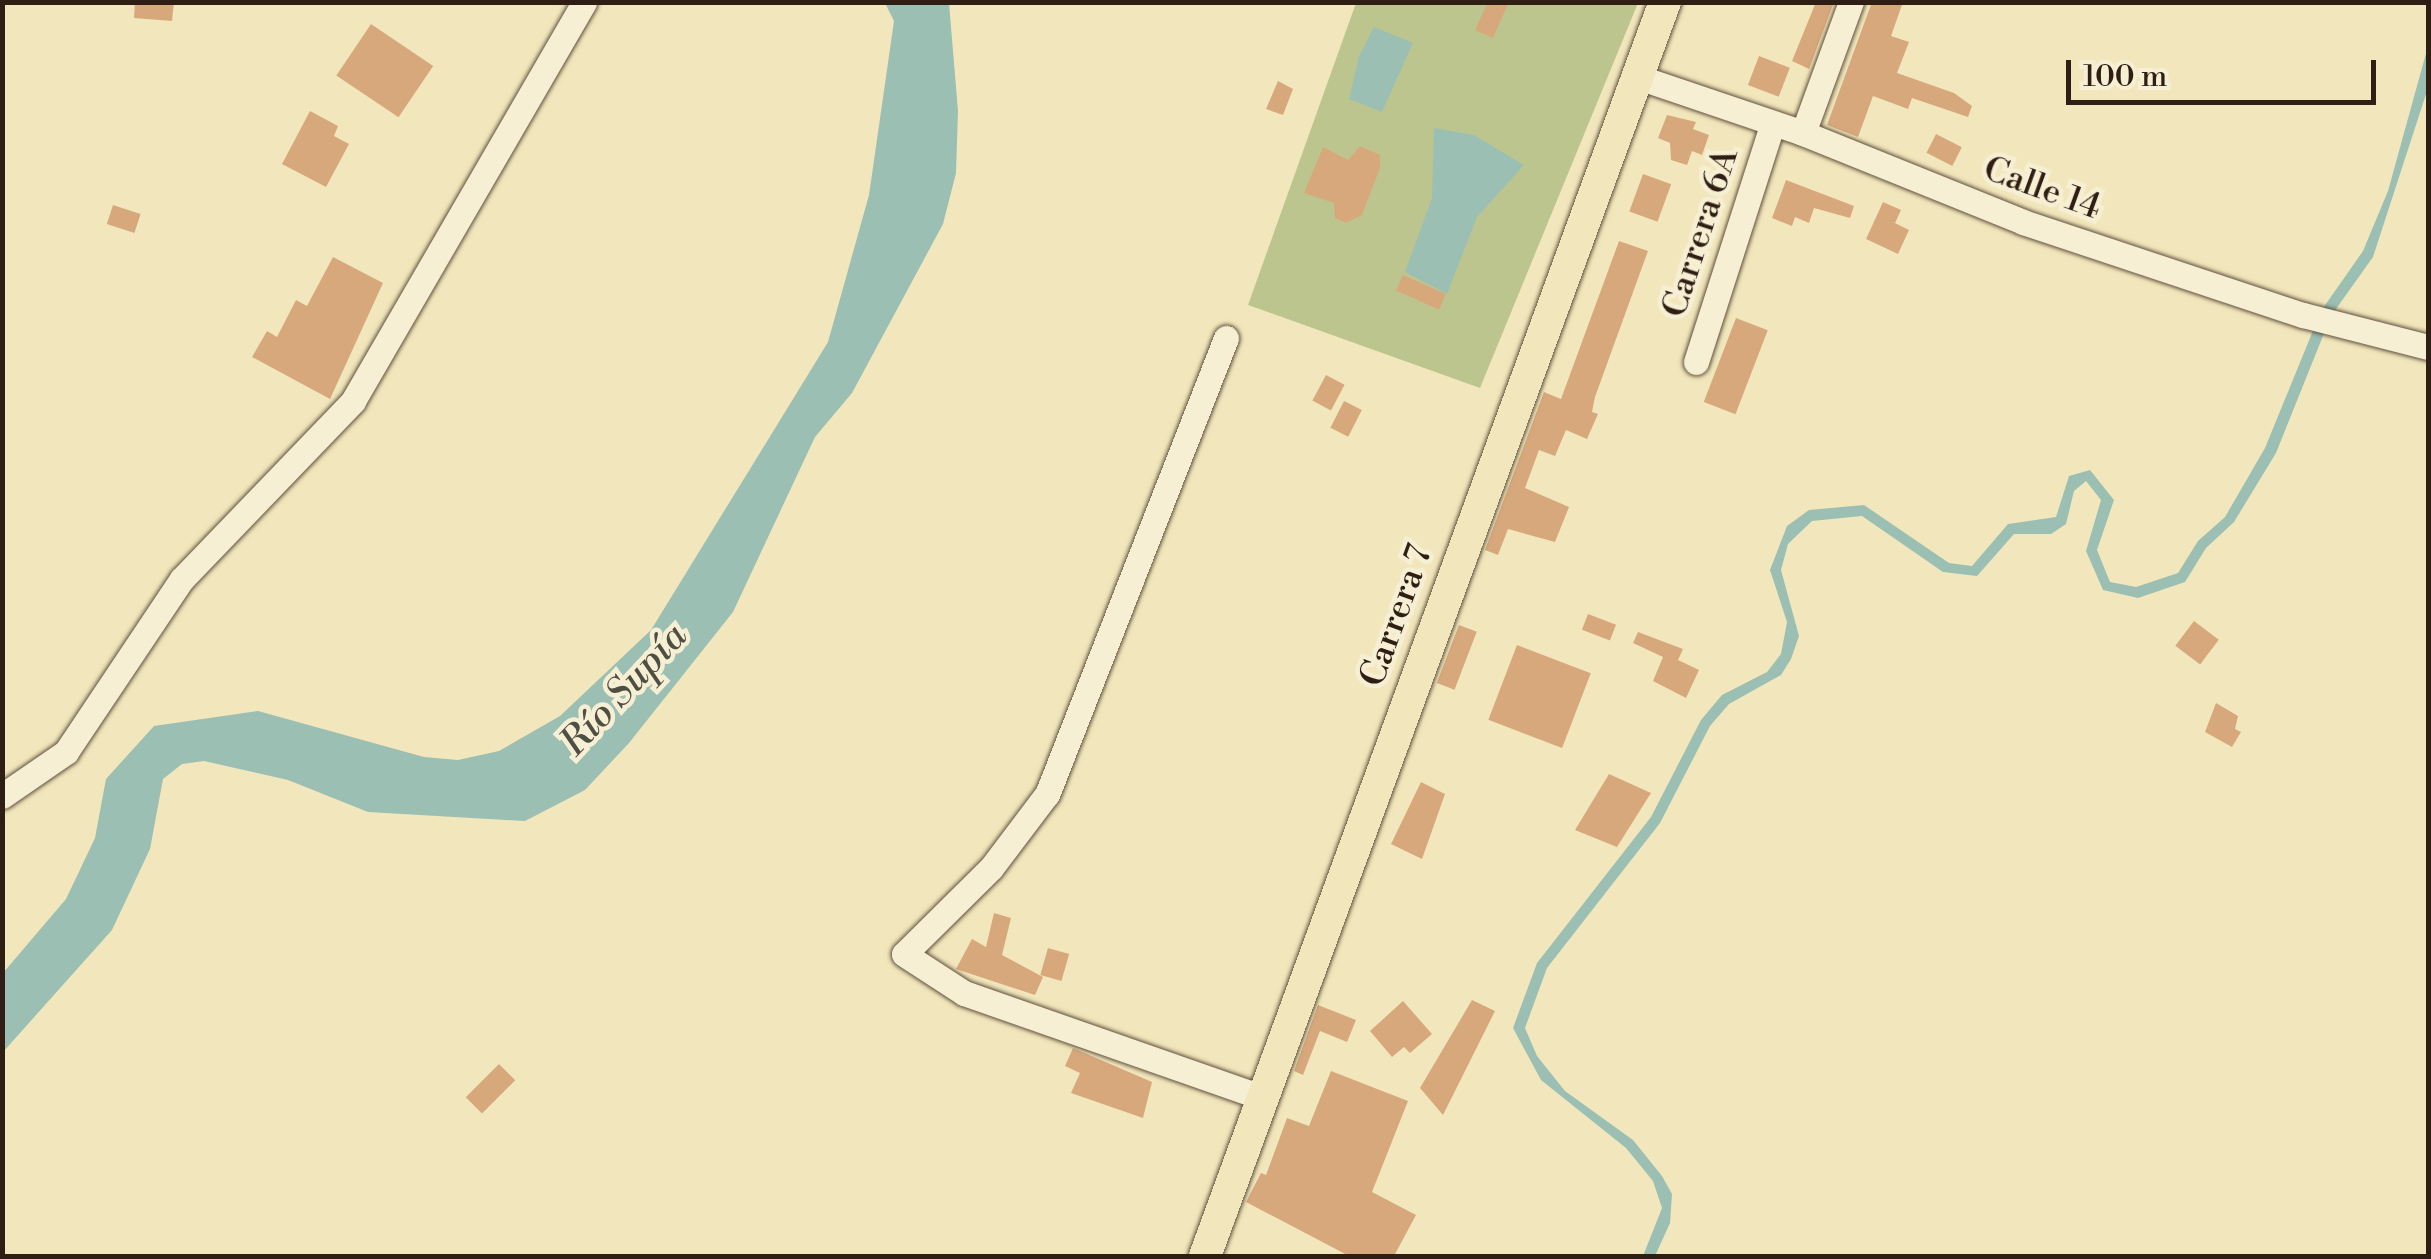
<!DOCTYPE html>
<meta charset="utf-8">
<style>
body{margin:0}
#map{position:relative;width:2431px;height:1259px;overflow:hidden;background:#f2e7bc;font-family:"Libre Bodoni",serif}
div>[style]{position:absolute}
.green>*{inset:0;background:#bdc58f}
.water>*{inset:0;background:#9bbfb3}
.building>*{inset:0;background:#d8a87d;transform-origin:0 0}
.roads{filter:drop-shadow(0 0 2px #5f503d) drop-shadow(0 0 2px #5f503d)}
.minor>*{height:25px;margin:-12.5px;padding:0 12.5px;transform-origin:12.5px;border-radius:12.5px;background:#f7efd3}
.major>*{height:32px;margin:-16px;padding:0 16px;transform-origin:16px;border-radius:16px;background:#f2e7bc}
span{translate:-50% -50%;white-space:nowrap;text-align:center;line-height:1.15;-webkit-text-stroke:9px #f7efd3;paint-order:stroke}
.street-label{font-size:35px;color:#2e1e13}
.water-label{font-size:38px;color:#4f4e43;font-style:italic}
.frame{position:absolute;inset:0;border:5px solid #2e1e13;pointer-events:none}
.scale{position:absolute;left:2066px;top:60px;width:310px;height:45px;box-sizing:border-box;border:5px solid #2e1e13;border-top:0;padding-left:12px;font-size:30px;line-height:35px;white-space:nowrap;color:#2e1e13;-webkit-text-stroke:8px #f7efd3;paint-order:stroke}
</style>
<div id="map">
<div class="green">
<i style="clip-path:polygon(1356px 3px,1638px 3px,1480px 388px,1248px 305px)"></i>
</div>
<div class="water">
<i style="clip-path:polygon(885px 3px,949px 3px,958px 111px,956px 173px,943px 224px,852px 393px,815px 437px,733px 612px,629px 743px,585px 790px,525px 821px,368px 812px,288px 780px,204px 761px,182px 764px,163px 779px,150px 849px,112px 930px,3px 1052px,3px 973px,66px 899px,95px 838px,106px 779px,154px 726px,258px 711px,424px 757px,458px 760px,499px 751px,560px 716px,651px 630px,828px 342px,869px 195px,894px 21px)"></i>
<i style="clip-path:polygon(1374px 27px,1413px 43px,1382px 112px,1349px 99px,1359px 56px)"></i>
<i style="clip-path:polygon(2428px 46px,2428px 88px,2373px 257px,2331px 316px,2276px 453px,2234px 522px,2206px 548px,2185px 582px,2138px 598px,2103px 590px,2086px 551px,2101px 500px,2086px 481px,2074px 491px,2066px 524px,2051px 534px,2014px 534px,1977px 576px,1943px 572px,1862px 516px,1812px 521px,1788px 544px,1781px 570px,1799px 636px,1791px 659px,1781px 675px,1729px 704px,1710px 726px,1660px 823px,1547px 968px,1525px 1028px,1537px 1056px,1565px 1091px,1633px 1140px,1662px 1176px,1672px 1194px,1670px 1223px,1655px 1256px,1643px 1256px,1662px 1208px,1653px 1181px,1626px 1148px,1541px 1080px,1513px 1028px,1537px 963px,1651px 817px,1701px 720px,1722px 695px,1767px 672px,1781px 654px,1787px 622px,1770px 570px,1787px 526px,1809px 510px,1864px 505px,1949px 563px,1972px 566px,2008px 524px,2056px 517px,2069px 476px,2090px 470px,2114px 500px,2097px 550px,2110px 582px,2136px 587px,2178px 573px,2198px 541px,2225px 517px,2265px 448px,2321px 311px,2363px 251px,2388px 191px)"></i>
<i style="clip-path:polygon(1434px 128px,1474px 135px,1524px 165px,1477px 217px,1447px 294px,1405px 272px,1432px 198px)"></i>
</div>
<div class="building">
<i style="clip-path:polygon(135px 2px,174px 2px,172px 21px,134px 18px)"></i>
<i style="clip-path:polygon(1488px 2px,1509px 2px,1493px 38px,1475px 30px)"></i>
<i style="clip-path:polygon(1816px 2px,1834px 2px,1809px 69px,1792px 61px)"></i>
<i style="clip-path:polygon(1872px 2px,1903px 2px,1891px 36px,1909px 42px,1897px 73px,1954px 93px,1972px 106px,1968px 117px,1912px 98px,1908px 109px,1873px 96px,1858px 137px,1827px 125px)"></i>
<i style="left:371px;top:24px;width:75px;height:62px;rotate:34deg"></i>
<i style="left:1759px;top:56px;width:33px;height:31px;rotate:21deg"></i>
<i style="clip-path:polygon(1278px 81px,1293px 89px,1283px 115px,1266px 109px)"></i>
<i style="clip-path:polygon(310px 111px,338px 126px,334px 136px,349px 144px,326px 187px,282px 164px)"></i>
<i style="clip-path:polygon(1667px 115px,1696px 122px,1693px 129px,1709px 135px,1702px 155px,1692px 151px,1687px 165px,1671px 160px,1670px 143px,1658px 138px)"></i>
<i style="left:1936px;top:134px;width:29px;height:21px;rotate:27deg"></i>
<i style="clip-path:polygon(1360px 146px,1380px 155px,1380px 168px,1362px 215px,1346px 223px,1335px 218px,1334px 203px,1304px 193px,1323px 147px,1348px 160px)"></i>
<i style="left:1643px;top:174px;width:30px;height:40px;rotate:20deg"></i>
<i style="clip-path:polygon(1786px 180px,1854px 206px,1850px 218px,1814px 208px,1809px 223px,1795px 217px,1792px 226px,1772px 218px)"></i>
<i style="clip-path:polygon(1883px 202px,1901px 210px,1895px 223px,1909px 230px,1898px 254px,1866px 239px)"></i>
<i style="left:113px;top:205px;width:29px;height:20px;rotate:18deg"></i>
<i style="clip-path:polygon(1619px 241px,1648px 251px,1595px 397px,1592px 412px,1598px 414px,1587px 439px,1566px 430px,1555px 456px,1539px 450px,1525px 488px,1569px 507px,1555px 542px,1508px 529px,1498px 555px,1485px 550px,1544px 392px,1561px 399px)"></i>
<i style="clip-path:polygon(333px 257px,383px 283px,330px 399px,252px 357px,267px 331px,277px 337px,296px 300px,307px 306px)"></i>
<i style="left:1403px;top:275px;width:47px;height:17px;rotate:24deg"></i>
<i style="left:1736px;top:318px;width:34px;height:90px;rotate:21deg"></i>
<i style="left:1326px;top:375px;width:21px;height:29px;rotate:28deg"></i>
<i style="left:1344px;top:401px;width:20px;height:30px;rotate:27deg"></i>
<i style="left:1588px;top:614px;width:30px;height:17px;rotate:21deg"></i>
<i style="left:2194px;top:621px;width:31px;height:31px;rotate:37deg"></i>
<i style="left:1459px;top:625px;width:19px;height:62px;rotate:21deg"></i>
<i style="clip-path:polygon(1638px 632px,1683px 649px,1678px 660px,1699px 670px,1686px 698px,1653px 681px,1663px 657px,1633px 643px)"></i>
<i style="left:1517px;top:645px;width:79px;height:80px;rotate:21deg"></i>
<i style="clip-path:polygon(2216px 703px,2238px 716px,2235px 729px,2241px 732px,2232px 747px,2205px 732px)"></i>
<i style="clip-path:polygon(1609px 774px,1651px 793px,1617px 847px,1575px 830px)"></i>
<i style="clip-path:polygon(1421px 782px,1445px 794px,1422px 859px,1391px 844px)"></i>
<i style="clip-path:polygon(994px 913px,1011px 918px,1002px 955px,1043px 977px,1035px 995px,956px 969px,972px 939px,986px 947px)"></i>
<i style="left:1048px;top:948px;width:22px;height:28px;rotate:16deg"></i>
<i style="clip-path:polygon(1472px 1000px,1495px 1011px,1443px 1115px,1420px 1088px)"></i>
<i style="clip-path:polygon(1403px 1001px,1432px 1034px,1410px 1053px,1404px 1047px,1392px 1057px,1370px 1031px)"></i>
<i style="clip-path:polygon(1318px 1005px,1356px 1020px,1347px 1042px,1320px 1031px,1303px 1075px,1294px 1071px)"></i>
<i style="clip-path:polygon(1073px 1048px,1152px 1082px,1143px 1118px,1071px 1093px,1080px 1073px,1065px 1066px)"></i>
<i style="left:499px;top:1064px;width:23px;height:47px;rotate:45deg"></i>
<i style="clip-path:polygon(1331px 1071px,1408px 1101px,1372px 1192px,1416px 1215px,1394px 1256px,1349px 1256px,1246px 1202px,1261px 1173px,1266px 1175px,1287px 1118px,1309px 1126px)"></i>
</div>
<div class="roads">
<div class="minor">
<i style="left:1638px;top:77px;width:174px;rotate:18.7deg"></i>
<i style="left:1803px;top:133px;width:237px;rotate:22deg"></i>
<i style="left:2023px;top:222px;width:295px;rotate:18.4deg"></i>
<i style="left:2303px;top:315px;width:129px;rotate:14.4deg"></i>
<i style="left:1803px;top:133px;width:140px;rotate:-69.9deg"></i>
<i style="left:1226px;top:338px;width:490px;rotate:111.4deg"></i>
<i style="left:1047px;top:794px;width:93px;rotate:127.1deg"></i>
<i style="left:991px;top:868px;width:122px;rotate:135.3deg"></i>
<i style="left:904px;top:954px;width:72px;rotate:33deg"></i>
<i style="left:964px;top:993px;width:317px;rotate:19.3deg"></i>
<i style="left:1696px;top:362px;width:249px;rotate:-72.2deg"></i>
<i style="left:2px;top:796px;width:78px;rotate:-34.5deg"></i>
<i style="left:66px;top:752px;width:208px;rotate:-56.2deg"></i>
<i style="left:182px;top:579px;width:247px;rotate:-46.1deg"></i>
<i style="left:353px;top:401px;width:461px;rotate:-59.9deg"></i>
</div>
<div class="major">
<i style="left:1205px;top:1256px;width:1336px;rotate:-69.86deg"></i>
</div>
</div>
<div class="street-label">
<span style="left:2042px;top:189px;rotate:20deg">Calle 14</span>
<span style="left:1701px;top:233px;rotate:-72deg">Carrera 6A</span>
<span style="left:1397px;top:616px;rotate:-70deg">Carrera 7</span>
</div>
<div class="water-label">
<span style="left:624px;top:690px;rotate:-47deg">Río Supía</span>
</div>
<div class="frame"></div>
<div class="scale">100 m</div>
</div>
